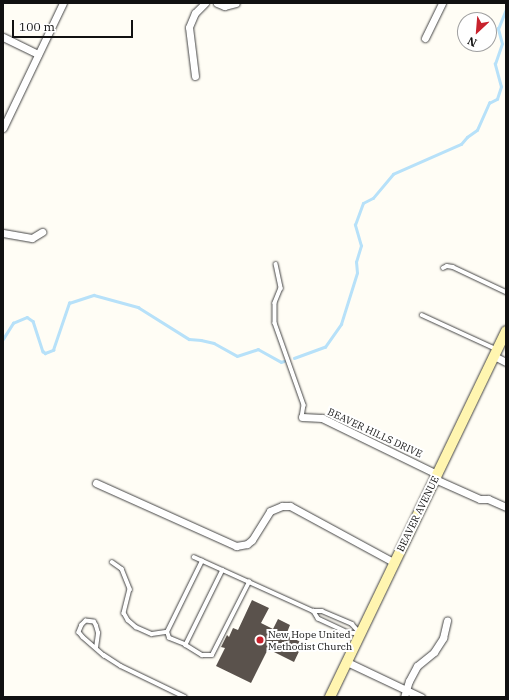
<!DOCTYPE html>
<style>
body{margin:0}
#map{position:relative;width:509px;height:700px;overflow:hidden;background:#fffdf5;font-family:"IBM Plex Serif",serif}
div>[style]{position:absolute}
.stream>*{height:2.5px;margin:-1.25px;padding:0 1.25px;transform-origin:1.25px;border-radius:1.25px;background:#b7e1f9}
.building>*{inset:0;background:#5a524c}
.roads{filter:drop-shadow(0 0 1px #444) drop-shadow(0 0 1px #444)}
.lane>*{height:3.5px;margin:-1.75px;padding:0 1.75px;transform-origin:1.75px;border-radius:1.75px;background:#fff}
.street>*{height:7px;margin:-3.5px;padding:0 3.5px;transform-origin:3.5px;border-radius:3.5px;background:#fff}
.secondary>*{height:10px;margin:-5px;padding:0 5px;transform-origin:5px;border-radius:5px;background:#fff5b0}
.dots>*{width:11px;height:11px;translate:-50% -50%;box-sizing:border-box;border:2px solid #fff;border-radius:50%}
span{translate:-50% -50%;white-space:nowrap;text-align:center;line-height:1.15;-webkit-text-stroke:4px #fff;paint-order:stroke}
.street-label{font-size:10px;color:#111}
.poi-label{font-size:10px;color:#111}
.left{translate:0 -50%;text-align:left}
.frame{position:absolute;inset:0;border:4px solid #111;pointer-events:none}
.north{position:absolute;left:457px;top:12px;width:40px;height:40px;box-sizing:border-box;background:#fff;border:1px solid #a0a0a0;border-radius:50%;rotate:206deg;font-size:11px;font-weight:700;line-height:16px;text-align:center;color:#111}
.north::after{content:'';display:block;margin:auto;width:14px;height:18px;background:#c8222d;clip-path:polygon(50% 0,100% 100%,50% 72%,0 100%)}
.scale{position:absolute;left:12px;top:20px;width:121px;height:18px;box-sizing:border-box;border:2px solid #111;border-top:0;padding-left:5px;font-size:12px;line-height:14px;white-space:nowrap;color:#111;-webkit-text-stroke:3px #fff;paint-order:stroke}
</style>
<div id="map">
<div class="stream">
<i style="left:3px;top:339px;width:19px;rotate:-58deg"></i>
<i style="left:13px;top:323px;width:15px;rotate:-23deg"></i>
<i style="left:27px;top:317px;width:7px;rotate:34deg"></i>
<i style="left:33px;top:321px;width:32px;rotate:72deg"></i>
<i style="left:43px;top:351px;width:3px;rotate:45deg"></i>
<i style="left:45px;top:353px;width:9px;rotate:-21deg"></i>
<i style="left:53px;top:350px;width:50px;rotate:-71.2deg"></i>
<i style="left:69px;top:303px;width:26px;rotate:-18deg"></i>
<i style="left:94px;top:295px;width:46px;rotate:15.3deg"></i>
<i style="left:138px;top:307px;width:60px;rotate:32.1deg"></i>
<i style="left:189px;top:339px;width:12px;rotate:5deg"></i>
<i style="left:201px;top:340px;width:13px;rotate:13deg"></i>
<i style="left:214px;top:343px;width:26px;rotate:29deg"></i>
<i style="left:237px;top:356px;width:22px;rotate:-18deg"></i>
<i style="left:258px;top:349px;width:26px;rotate:29deg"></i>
<i style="left:281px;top:362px;width:3px;rotate:-18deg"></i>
<i style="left:294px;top:358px;width:33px;rotate:-20deg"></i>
<i style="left:325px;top:347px;width:28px;rotate:-55deg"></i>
<i style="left:341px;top:324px;width:53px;rotate:-72.6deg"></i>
<i style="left:357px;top:273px;width:11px;rotate:-95deg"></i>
<i style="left:356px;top:262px;width:17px;rotate:-73deg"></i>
<i style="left:361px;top:246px;width:22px;rotate:-106deg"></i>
<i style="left:355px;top:225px;width:23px;rotate:-70deg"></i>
<i style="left:363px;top:203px;width:11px;rotate:-27deg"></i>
<i style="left:373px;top:198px;width:31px;rotate:-50deg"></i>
<i style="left:393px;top:174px;width:74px;rotate:-23.8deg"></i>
<i style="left:461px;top:144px;width:9px;rotate:-49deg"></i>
<i style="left:467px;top:137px;width:12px;rotate:-35deg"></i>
<i style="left:477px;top:130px;width:30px;rotate:-66deg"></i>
<i style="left:489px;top:103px;width:9px;rotate:-27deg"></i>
<i style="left:497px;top:99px;width:13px;rotate:-72deg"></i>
<i style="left:501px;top:87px;width:24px;rotate:-105deg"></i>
<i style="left:495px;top:64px;width:21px;rotate:-71deg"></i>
<i style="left:502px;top:44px;width:16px;rotate:-105deg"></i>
<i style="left:498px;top:29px;width:22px;rotate:-68deg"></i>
</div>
<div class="building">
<i style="clip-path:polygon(252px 600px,269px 608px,261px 623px,273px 629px,278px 619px,290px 625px,286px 635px,303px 643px,294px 662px,268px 649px,251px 683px,216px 666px,225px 648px,221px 647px,227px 635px,229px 637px,233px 628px,238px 630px)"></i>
</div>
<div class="roads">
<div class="lane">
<i style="left:276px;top:264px;width:25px;rotate:78deg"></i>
<i style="left:281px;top:288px;width:16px;rotate:112deg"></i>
<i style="left:275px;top:303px;width:20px;rotate:90deg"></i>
<i style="left:275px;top:323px;width:87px;rotate:70.5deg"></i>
<i style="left:304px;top:405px;width:12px;rotate:99deg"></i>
<i style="left:443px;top:268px;width:4px;rotate:-27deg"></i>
<i style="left:447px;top:266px;width:6px;rotate:9deg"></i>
<i style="left:453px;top:267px;width:59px;rotate:25.3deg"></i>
<i style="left:422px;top:315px;width:81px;rotate:24.7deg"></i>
<i style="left:194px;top:557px;width:131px;rotate:24.4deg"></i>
<i style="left:112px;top:562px;width:12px;rotate:35deg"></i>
<i style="left:122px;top:569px;width:22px;rotate:68deg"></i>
<i style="left:130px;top:589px;width:25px;rotate:104deg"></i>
<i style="left:124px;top:613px;width:8px;rotate:60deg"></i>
<i style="left:128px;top:620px;width:11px;rotate:41deg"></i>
<i style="left:136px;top:627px;width:17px;rotate:24deg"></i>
<i style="left:152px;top:634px;width:15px;rotate:-8deg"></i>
<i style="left:223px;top:570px;width:84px;rotate:116.3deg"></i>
<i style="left:186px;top:645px;width:19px;rotate:32deg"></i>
<i style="left:202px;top:655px;width:10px"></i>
<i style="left:212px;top:655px;width:82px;rotate:-63.1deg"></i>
<i style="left:313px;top:611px;width:9px"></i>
<i style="left:322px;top:611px;width:33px;rotate:23deg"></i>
<i style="left:352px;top:624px;width:13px;rotate:48deg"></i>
<i style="left:361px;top:634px;width:13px;rotate:-176deg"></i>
<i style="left:348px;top:633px;width:33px;rotate:-155deg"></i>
<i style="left:318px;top:619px;width:9px;rotate:-122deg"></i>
<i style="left:186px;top:645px;width:18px;rotate:-158deg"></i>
<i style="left:169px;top:638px;width:6px;rotate:-108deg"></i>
<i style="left:167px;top:632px;width:79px;rotate:-63.8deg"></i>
<i style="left:96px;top:648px;width:15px;rotate:-82deg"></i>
<i style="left:98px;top:633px;width:7px;rotate:-106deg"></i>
<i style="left:96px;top:626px;width:4px;rotate:-117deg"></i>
<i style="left:94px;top:622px;width:8px;rotate:-173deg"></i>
<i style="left:86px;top:621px;width:6px;rotate:135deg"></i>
<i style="left:82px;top:625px;width:8px;rotate:113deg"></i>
<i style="left:79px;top:632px;width:6px;rotate:51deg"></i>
<i style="left:83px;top:637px;width:28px;rotate:41deg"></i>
<i style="left:104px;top:655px;width:20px;rotate:33deg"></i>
<i style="left:121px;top:666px;width:71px;rotate:25.8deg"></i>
</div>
<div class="street">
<i style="left:217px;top:3px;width:8px;rotate:23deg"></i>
<i style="left:224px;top:6px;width:12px;rotate:-14deg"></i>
<i style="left:3px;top:37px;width:39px;rotate:26deg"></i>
<i style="left:425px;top:38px;width:39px;rotate:-64deg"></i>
<i style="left:195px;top:76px;width:49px;rotate:-97deg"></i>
<i style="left:189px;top:27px;width:15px;rotate:-67deg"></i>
<i style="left:195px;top:13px;width:14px;rotate:-45deg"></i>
<i style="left:3px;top:128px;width:139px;rotate:-64.4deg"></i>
<i style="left:3px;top:233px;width:29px;rotate:10deg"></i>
<i style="left:32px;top:238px;width:12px;rotate:-31deg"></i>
<i style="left:494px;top:356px;width:13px;rotate:27deg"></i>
<i style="left:302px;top:417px;width:20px;rotate:3deg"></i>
<i style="left:322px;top:418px;width:128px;rotate:26deg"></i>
<i style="left:435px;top:479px;width:49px;rotate:24deg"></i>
<i style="left:480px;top:499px;width:8px"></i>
<i style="left:488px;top:499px;width:20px;rotate:24deg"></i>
<i style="left:96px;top:483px;width:154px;rotate:24.2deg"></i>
<i style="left:236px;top:546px;width:11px;rotate:-10deg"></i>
<i style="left:247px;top:544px;width:6px;rotate:-39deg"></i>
<i style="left:252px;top:540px;width:34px;rotate:-58deg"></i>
<i style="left:270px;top:511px;width:13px;rotate:-23deg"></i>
<i style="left:282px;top:506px;width:8px"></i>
<i style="left:290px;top:506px;width:119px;rotate:28.5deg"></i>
<i style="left:347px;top:662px;width:82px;rotate:25.3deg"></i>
<i style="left:404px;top:697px;width:17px;rotate:-73deg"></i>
<i style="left:409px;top:681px;width:17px;rotate:-62deg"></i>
<i style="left:417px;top:666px;width:22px;rotate:-39deg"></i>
<i style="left:434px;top:652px;width:17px;rotate:-57deg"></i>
<i style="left:443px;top:638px;width:18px;rotate:-77deg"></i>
</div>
<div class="secondary">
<i style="left:330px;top:697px;width:406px;rotate:-64.3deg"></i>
</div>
</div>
<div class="dots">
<i style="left:260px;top:640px;background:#c8222d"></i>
</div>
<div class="street-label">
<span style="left:375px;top:433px;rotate:25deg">BEAVER HILLS DRIVE</span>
<span style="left:418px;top:514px;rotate:-64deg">BEAVER AVENUE</span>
</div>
<div class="poi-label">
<span class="left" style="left:268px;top:640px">New Hope United<br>Methodist Church</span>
</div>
<div class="frame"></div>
<div class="north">N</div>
<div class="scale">100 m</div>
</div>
